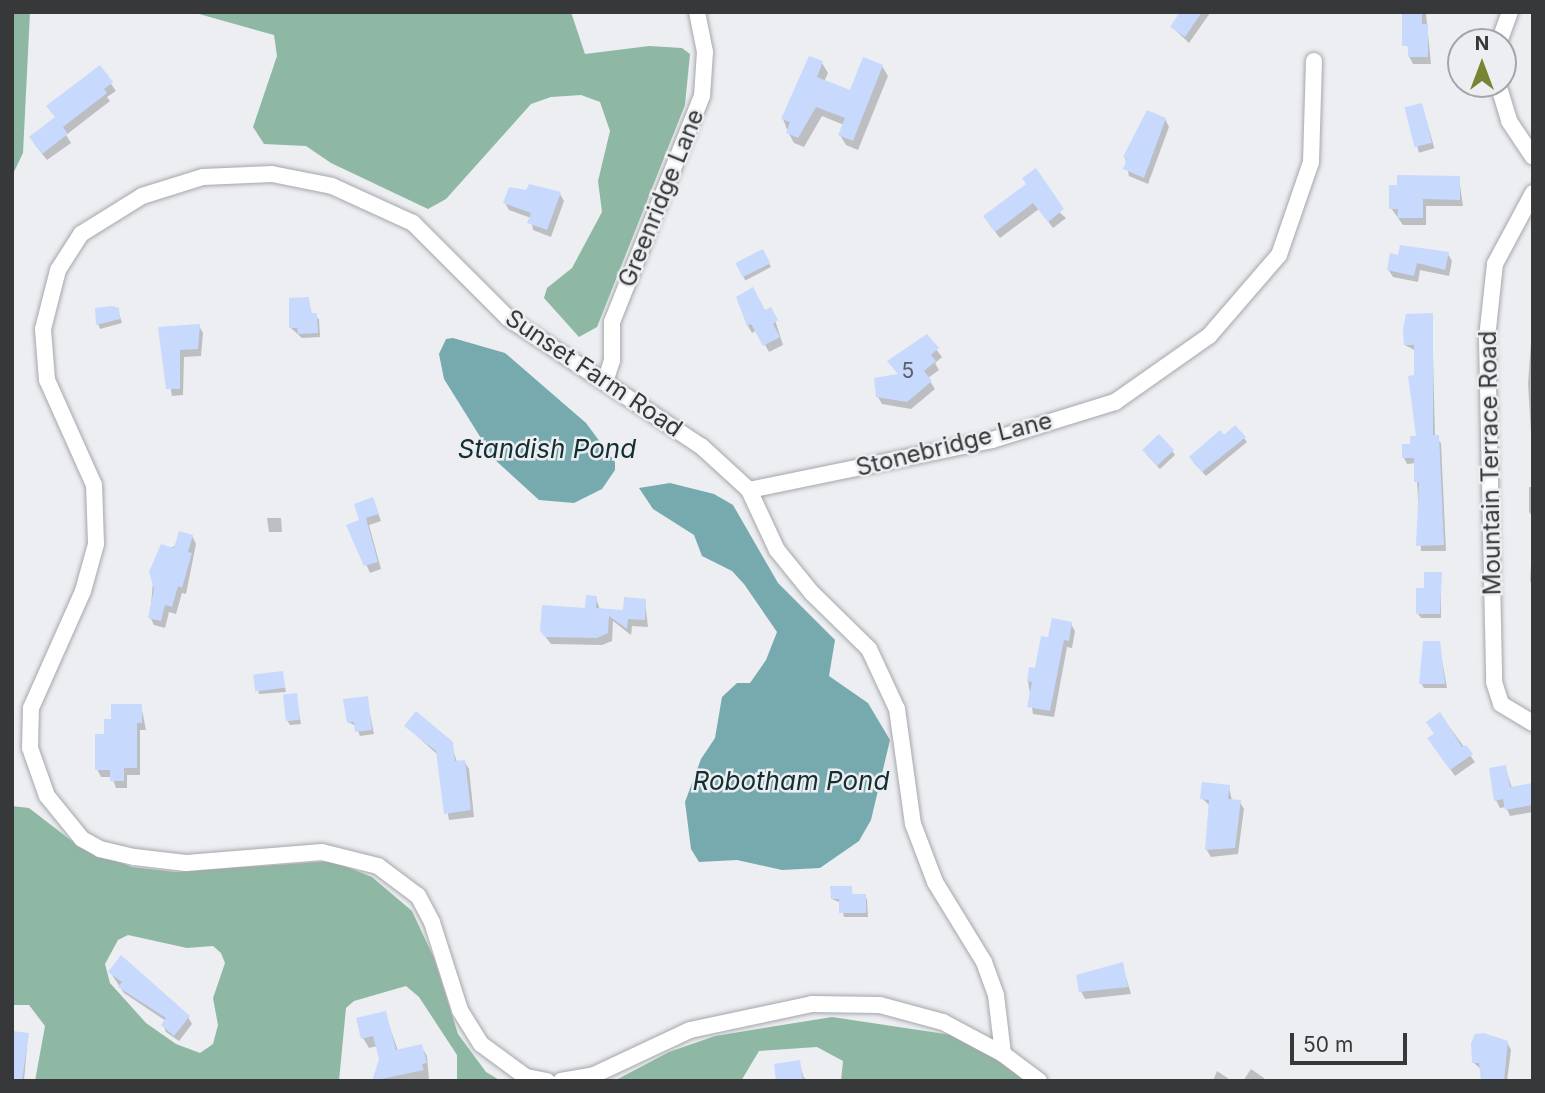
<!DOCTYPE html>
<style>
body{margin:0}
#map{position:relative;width:1545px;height:1093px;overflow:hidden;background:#eceef2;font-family:Inter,sans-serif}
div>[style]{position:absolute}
.forest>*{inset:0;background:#8eb8a4}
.water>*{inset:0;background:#77aaae}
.shadow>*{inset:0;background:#0003;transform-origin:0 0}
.building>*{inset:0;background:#c7d9fd;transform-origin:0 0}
.roads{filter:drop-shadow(0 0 2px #a5a7ab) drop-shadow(0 0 2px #a5a7ab)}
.minor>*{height:16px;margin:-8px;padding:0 8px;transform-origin:8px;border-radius:8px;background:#fff}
span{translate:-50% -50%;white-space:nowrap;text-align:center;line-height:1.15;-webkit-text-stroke:5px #eceef2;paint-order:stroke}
.number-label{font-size:21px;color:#5b606a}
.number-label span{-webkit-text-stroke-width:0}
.street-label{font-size:24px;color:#373839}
.water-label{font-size:26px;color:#132f31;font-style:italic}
.frame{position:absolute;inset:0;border:14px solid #373839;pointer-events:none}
.north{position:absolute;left:1447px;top:28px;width:70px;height:70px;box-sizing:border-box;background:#eceef2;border:2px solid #a4a5a8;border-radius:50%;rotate:0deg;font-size:19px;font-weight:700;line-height:28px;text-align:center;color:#373839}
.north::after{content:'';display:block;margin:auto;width:24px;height:32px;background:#798432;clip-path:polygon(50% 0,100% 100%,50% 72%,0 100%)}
.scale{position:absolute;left:1290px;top:1033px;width:117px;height:32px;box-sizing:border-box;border:4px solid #373839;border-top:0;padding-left:9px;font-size:21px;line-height:24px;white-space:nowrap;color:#373839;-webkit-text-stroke:5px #eceef2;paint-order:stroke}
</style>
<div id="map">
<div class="forest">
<i style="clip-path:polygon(12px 12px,30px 12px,23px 153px,12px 176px)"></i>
<i style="clip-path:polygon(192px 12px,571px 12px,585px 54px,649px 46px,682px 48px,690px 54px,685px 105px,597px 327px,579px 337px,544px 298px,547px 288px,572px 268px,602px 212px,598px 181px,610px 131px,600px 102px,581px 95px,551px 97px,531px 104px,446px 199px,428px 209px,331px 163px,306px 146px,264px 144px,253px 127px,277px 56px,274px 35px)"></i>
<i style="clip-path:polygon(evenodd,12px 806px,29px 808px,81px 848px,132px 867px,176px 872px,332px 861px,372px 877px,412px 911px,434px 958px,458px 1034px,486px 1072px,501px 1081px,457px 1081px,457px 1055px,419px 997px,406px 986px,354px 1001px,346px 1008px,339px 1081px,35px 1081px,45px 1026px,29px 1005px,12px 1005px,12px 806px,128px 935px,187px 948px,213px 946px,221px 953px,225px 963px,213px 998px,218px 1025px,213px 1044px,200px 1053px,176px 1044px,146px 1023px,110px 983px,105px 964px,118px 940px,128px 935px)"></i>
<i style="clip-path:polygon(832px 1017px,972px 1038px,1001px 1052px,1023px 1081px,841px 1081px,843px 1061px,817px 1047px,759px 1051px,741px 1081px,614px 1081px,669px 1052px,715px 1036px)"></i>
</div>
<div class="water">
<i style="clip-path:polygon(453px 338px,505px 353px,586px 423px,615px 462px,615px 470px,602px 489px,574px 503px,539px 500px,494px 459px,444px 379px,439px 354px,446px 339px)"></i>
<i style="clip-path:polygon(670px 483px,714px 494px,733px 505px,778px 583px,835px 640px,829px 676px,868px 703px,890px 740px,871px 820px,859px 841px,820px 868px,782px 870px,737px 860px,699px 862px,691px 849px,685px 802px,701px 759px,715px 738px,722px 697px,737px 683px,750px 683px,766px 660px,777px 632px,744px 584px,732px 571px,702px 556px,694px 535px,653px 509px,639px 488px)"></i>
</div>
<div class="shadow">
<i style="clip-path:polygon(1182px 12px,1221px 12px,1210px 13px,1189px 43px,1172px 27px)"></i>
<i style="clip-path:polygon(1403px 12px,1426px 14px,1431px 64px,1413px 64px,1409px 56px)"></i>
<i style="clip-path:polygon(822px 63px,828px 73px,824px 82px,851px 92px,882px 66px,888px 76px,858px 150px,846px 145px,840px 135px,844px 125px,822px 116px,804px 147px,794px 143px,788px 132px,783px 119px)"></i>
<i style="clip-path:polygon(100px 68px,116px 91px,107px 97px,110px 101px,66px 135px,71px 143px,47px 160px,35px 145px)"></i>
<i style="left:1422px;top:105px;width:45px;height:16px;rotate:74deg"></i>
<i style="clip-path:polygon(1165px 119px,1169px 127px,1148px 184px,1129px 176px,1125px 157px)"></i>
<i style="clip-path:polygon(1459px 178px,1463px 206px,1426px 206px,1426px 225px,1403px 225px,1391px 208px)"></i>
<i style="clip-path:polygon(1028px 185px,1066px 218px,1053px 228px,1039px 209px,1000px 238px,989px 224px)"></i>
<i style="clip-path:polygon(560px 194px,564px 201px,551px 237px,533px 230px,531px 218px,509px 210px,505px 203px)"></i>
<i style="left:763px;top:252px;width:17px;height:29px;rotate:62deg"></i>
<i style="clip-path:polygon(1448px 254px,1452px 261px,1449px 276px,1420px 270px,1418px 282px,1393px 277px,1388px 269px)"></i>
<i style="clip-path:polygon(738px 297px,774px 317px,783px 345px,769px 352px,757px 330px,752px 333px,748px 326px)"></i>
<i style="clip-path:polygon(308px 298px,312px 315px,319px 319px,320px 337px,302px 338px,291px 328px)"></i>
<i style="clip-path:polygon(118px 310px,122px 323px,100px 329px,98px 324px)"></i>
<i style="clip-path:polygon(1533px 313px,1533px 449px,1532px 449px,1528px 384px)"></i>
<i style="clip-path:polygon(1432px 315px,1435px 437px,1441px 443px,1446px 551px,1421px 551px,1416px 463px,1407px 464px,1404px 458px,1418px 437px,1409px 377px,1416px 377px,1416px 351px,1405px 345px)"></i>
<i style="clip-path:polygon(199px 326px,203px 333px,201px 356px,184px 357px,183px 395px,172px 396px,160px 329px)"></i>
<i style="clip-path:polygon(926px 336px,942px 357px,935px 363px,939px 370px,928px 378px,935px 389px,911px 409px,882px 404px,878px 397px,899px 375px,889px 361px)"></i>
<i style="clip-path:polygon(1244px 438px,1247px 442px,1206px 476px,1193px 462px)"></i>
<i style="clip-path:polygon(1172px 451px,1175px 455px,1160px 469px,1146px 454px)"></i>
<i style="clip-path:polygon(1529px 487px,1533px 487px,1533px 517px,1529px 512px)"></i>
<i style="clip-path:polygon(376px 507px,381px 521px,369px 525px,381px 569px,370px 573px,349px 526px,361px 521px)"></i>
<i style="clip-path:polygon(267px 518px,281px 518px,282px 532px,269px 532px)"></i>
<i style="clip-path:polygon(1533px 528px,1533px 586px,1530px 581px)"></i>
<i style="clip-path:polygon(192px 536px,196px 544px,186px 594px,182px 593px,176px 614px,169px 612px,165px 628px,154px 625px,150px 617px,155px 557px)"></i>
<i style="clip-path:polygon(1441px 574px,1441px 618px,1421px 618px,1418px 614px)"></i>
<i style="clip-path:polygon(596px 598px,600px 610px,625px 612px,645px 600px,648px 627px,632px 626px,631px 635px,613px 621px,612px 641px,602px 645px,551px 644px,541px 631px,586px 610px)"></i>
<i style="clip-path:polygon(1071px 624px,1075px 631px,1072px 648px,1067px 647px,1054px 717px,1033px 714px,1028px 681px,1050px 639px)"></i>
<i style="clip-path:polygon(1439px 643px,1447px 688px,1424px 688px,1421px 683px)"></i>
<i style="clip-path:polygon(282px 673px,286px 692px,259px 694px,255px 676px)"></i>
<i style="clip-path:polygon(296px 695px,301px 724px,290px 725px,287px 720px)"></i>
<i style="clip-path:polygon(367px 698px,374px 734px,360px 736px,356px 726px,348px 722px)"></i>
<i style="clip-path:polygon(141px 705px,146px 730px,140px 730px,140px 775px,127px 775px,127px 788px,116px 788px,112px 777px,101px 777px,97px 769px,106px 735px,113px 721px)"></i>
<i style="clip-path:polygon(1440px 714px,1475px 762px,1455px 776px,1434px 746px)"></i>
<i style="clip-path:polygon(406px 726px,451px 743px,457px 762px,464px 761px,469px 769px,474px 817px,449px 820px,438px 755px)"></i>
<i style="clip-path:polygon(1505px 767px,1512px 788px,1533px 784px,1533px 812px,1510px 816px,1506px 807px,1500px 808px,1496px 800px)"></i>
<i style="clip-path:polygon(1229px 787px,1232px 801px,1240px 802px,1244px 809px,1238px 854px,1211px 857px,1206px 849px,1210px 806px,1202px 798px)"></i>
<i style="clip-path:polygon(851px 887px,853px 896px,865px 895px,867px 900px,868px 917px,844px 917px,841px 903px,832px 899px)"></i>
<i style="clip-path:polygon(1122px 964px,1131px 994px,1085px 999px,1081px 991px)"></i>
<i style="clip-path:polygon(110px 972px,188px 1017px,192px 1024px,179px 1041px,166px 1032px,163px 1025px,166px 1021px,124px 993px)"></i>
<i style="clip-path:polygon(385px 1013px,398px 1051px,421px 1046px,427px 1056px,429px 1080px,372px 1081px,381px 1059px,378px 1046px,369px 1048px,363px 1038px)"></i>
<i style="clip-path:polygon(28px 1035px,24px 1081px,16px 1081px)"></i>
<i style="clip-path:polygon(1507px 1042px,1511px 1050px,1507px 1081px,1482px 1081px,1482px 1070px,1474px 1063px)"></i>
<i style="clip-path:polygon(799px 1062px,804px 1078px,811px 1081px,777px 1081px)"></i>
<i style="clip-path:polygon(1251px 1069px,1264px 1078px,1265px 1081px,1243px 1081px)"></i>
<i style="clip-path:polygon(1217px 1071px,1232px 1081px,1213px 1081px)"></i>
</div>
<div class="building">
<i style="clip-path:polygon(1180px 12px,1202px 12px,1185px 37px,1170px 27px)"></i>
<i style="clip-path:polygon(1402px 12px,1422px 12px,1422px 24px,1428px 24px,1428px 57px,1408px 57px,1408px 46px,1402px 46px)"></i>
<i style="clip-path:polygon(809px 56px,823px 61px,817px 77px,850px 90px,863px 57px,883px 65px,853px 141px,838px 135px,845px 118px,816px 107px,798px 138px,786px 133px,790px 122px,781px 119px)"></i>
<i style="clip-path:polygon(100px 65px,113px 82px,104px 89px,107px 93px,63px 127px,68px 134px,42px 154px,29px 137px,55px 117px,46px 106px)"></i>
<i style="left:1422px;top:103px;width:41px;height:18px;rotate:76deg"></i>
<i style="clip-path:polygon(1147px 110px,1166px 118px,1144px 178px,1123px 169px,1127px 159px,1123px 157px)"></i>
<i style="clip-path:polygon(1036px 168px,1064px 209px,1048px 222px,1033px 203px,995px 232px,983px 216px,1026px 184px,1022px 178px)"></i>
<i style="clip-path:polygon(1397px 175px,1460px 176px,1460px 200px,1423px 199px,1423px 218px,1397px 218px,1398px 209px,1389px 209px,1389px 185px,1397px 185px)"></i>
<i style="clip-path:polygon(529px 184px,561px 192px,547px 230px,527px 223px,531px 213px,503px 203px,509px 187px,526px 190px)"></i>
<i style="clip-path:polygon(1400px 245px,1449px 252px,1445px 270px,1417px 263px,1414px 276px,1387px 270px,1390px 253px,1398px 255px)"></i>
<i style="left:763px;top:249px;width:16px;height:31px;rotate:63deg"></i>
<i style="clip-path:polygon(753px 287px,765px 310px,771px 307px,778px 320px,773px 324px,780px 337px,763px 346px,751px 324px,747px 326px,736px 297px)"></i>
<i style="clip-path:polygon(309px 297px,311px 313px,317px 313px,318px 333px,298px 334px,297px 328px,289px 328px,289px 298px)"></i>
<i style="clip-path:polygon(112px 306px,119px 308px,120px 319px,96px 325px,95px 308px)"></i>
<i style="clip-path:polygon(1433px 313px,1433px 435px,1439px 435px,1444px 545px,1416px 546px,1419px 482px,1414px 482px,1414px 458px,1402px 458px,1402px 444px,1410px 444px,1410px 436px,1416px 436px,1408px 376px,1414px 375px,1414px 345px,1404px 345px,1403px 329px,1406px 314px)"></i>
<i style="clip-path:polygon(200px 324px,198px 349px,180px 350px,180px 389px,166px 389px,158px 327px)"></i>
<i style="clip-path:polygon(927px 334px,939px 348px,931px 355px,936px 361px,924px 371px,932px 381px,907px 402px,876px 397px,874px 378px,898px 374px,887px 361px)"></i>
<i style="clip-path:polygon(1235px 425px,1246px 437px,1202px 472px,1189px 457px,1220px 430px,1224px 435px)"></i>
<i style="left:1159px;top:434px;width:22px;height:23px;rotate:47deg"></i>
<i style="clip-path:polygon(373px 497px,379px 514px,366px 518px,378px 562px,364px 566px,346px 525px,359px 520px,354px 504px)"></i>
<i style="clip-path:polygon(179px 531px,193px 535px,188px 552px,192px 553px,182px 588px,178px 586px,172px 607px,165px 605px,161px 621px,148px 618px,154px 589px,149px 572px,161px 544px,174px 548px)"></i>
<i style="clip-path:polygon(1424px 572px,1442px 572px,1440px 614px,1416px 614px,1416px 588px,1424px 588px)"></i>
<i style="clip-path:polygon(586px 595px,597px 596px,596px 608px,623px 610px,624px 597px,646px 599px,645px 620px,628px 619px,627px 629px,609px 616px,608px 633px,597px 638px,545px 637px,540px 631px,542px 605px,585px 608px)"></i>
<i style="clip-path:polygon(1052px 618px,1072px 622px,1069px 641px,1064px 640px,1050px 711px,1027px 707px,1032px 682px,1027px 681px,1029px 667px,1035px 668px,1041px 636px,1048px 637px)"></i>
<i style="clip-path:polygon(1423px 641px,1440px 641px,1445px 684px,1419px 684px)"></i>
<i style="left:283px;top:671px;width:17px;height:30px;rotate:83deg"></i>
<i style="left:297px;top:693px;width:27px;height:14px;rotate:84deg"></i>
<i style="clip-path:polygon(368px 696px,372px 730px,355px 732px,354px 722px,347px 723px,343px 699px)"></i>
<i style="clip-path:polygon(111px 704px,142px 704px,142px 723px,137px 723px,137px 768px,124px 768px,124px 781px,110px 781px,110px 770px,95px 770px,95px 734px,104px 734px,104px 719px,111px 719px)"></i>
<i style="clip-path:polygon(416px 711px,453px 742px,455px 761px,465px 760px,471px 810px,444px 814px,436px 751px,404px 726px)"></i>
<i style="clip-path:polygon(1440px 712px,1462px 747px,1466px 745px,1473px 754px,1450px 770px,1427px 738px,1434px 734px,1426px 722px)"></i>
<i style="clip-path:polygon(1506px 765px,1510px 787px,1533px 783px,1533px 805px,1505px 810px,1503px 799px,1494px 801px,1489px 768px)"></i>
<i style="clip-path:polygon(1202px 782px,1230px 785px,1228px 799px,1241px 800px,1235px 848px,1205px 850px,1209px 800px,1200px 799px)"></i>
<i style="clip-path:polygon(830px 886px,852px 886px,852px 894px,866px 894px,866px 913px,839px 913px,839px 899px,831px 899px)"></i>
<i style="clip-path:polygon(121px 955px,190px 1016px,174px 1036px,161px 1025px,166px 1018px,118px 987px,122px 982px,108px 972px)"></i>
<i style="clip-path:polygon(1123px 962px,1128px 987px,1079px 992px,1076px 975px)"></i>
<i style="clip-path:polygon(386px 1011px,396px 1050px,422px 1044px,427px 1063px,422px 1064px,424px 1070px,372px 1081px,379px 1059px,373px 1036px,361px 1039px,356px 1018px)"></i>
<i style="clip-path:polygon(12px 1031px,29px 1033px,22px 1081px,12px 1081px)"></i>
<i style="clip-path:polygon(1484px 1033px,1508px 1041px,1504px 1081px,1481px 1081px,1479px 1063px,1472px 1063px,1471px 1043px,1475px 1034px)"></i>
<i style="clip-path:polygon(800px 1060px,803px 1081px,776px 1081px,774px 1064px)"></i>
</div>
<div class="roads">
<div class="minor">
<i style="left:1499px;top:42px;width:32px;rotate:-70deg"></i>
<i style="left:1498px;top:84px;width:39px;rotate:73deg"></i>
<i style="left:1509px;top:121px;width:43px;rotate:56.3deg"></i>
<i style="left:1533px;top:193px;width:81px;rotate:118.2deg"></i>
<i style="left:1495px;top:264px;width:74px;rotate:96.2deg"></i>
<i style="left:1487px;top:338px;width:344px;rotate:88.8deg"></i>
<i style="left:1494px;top:682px;width:23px;rotate:72deg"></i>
<i style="left:1501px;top:704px;width:37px;rotate:31deg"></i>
<i style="left:605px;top:382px;width:22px;rotate:-72deg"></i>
<i style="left:612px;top:361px;width:39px;rotate:-90deg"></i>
<i style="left:612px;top:322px;width:243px;rotate:-68.3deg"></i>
<i style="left:702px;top:96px;width:44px;rotate:-86.1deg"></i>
<i style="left:705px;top:52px;width:41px;rotate:-101.3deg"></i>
<i style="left:749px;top:490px;width:248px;rotate:-11.6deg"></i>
<i style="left:992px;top:440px;width:129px;rotate:-17.2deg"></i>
<i style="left:1115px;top:402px;width:115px;rotate:-35.1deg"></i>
<i style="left:1209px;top:336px;width:107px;rotate:-49.2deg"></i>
<i style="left:1279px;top:255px;width:98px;rotate:-71deg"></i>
<i style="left:1311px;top:162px;width:101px;rotate:-88.3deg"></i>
<i style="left:547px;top:1081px;width:21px;rotate:-169deg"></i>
<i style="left:526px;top:1077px;width:56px;rotate:-143.7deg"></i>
<i style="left:481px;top:1044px;width:40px;rotate:-122deg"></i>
<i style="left:460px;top:1010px;width:92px;rotate:-107.7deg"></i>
<i style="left:432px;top:922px;width:30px;rotate:-118deg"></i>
<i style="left:418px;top:896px;width:50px;rotate:-143.1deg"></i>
<i style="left:378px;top:866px;width:58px;rotate:-166deg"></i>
<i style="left:322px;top:852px;width:136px;rotate:175.4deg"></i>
<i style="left:186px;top:863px;width:52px;rotate:-173.4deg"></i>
<i style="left:134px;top:857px;width:35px;rotate:-167deg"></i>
<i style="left:100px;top:849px;width:21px;rotate:-151deg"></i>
<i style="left:82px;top:839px;width:55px;rotate:-129.1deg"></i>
<i style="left:47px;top:796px;width:51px;rotate:-109.5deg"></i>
<i style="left:30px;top:748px;width:40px;rotate:-88.6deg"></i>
<i style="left:31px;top:708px;width:128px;rotate:-66deg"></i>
<i style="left:83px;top:591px;width:49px;rotate:-74.5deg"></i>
<i style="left:96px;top:544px;width:59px;rotate:-91.9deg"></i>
<i style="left:94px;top:485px;width:115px;rotate:-114.1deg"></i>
<i style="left:47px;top:380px;width:51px;rotate:-94.5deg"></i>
<i style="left:43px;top:329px;width:61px;rotate:-75.7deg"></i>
<i style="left:58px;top:270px;width:43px;rotate:-57.4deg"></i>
<i style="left:81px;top:234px;width:72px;rotate:-31.9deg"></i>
<i style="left:142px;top:196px;width:64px;rotate:-17.3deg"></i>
<i style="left:203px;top:177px;width:69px;rotate:-2.5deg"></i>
<i style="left:272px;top:174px;width:61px;rotate:11.3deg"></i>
<i style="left:332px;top:186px;width:89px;rotate:24.6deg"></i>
<i style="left:413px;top:223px;width:134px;rotate:45deg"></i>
<i style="left:508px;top:318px;width:232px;rotate:33.6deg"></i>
<i style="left:701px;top:446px;width:65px;rotate:42.5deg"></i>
<i style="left:749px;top:490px;width:66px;rotate:65deg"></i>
<i style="left:777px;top:550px;width:55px;rotate:50.9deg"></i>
<i style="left:812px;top:593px;width:80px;rotate:44.5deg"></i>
<i style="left:869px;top:649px;width:66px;rotate:65deg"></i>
<i style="left:897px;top:709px;width:116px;rotate:82.1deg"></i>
<i style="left:913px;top:824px;width:62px;rotate:69.2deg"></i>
<i style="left:935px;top:882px;width:94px;rotate:58.5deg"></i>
<i style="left:984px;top:962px;width:35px;rotate:70deg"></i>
<i style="left:996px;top:995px;width:59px;rotate:83.2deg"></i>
<i style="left:561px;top:1081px;width:34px;rotate:-10deg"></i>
<i style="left:594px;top:1075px;width:106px;rotate:-25.1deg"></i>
<i style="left:690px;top:1030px;width:125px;rotate:-12deg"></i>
<i style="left:812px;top:1004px;width:68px;rotate:0.8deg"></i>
<i style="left:880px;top:1005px;width:65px;rotate:15.1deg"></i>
<i style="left:943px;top:1022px;width:68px;rotate:28.1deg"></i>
<i style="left:1003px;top:1054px;width:45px;rotate:36.9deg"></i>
</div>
</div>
<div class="number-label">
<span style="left:908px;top:371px">5</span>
</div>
<div class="street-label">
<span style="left:661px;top:198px;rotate:-68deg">Greenridge Lane</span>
<span style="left:594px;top:373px;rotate:34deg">Sunset Farm Road</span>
<span style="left:954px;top:444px;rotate:-14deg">Stonebridge Lane</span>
<span style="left:1490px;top:463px;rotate:-91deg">Mountain Terrace Road</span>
</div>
<div class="water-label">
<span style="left:547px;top:449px">Standish Pond</span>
<span style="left:791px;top:781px">Robotham Pond</span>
</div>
<div class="frame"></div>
<div class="north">N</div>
<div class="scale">50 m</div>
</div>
